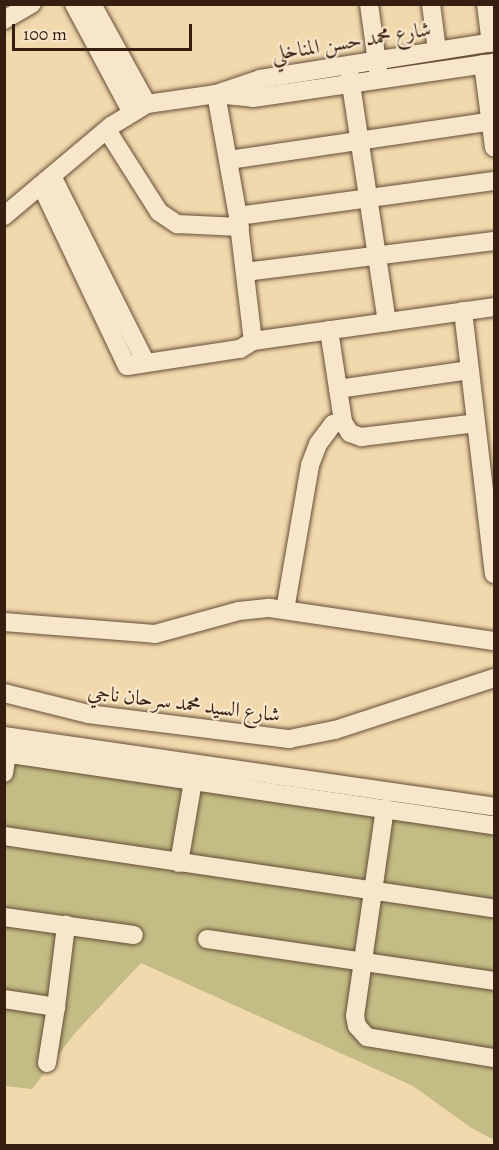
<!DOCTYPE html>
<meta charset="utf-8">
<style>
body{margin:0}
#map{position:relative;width:499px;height:1150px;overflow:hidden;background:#f2d9ad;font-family:Alegreya,Amiri,serif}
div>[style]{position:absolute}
.green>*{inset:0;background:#c3bc84}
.roads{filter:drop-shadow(0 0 2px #654e38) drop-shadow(0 0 2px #654e38)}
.minor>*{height:18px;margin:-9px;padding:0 9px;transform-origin:9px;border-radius:9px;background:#f7e6ca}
span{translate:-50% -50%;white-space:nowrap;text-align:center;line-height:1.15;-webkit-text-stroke:4.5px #f7e6ca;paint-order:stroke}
.street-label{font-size:21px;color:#361f11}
.frame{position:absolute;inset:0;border:6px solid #361f11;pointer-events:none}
.scale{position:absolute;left:12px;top:24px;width:180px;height:27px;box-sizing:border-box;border:3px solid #361f11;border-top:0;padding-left:8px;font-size:18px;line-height:21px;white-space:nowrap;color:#361f11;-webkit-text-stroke:4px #f7e6ca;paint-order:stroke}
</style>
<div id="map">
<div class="green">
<i style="clip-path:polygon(5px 762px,494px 834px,494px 1140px,470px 1127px,413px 1086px,141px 963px,75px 1033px,32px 1089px,5px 1086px)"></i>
</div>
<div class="roads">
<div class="minor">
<i style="left:74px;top:4px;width:121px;rotate:62deg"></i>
<i style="left:92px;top:4px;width:114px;rotate:61.2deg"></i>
<i style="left:369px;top:4px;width:67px;rotate:82.2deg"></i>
<i style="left:431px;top:4px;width:46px;rotate:82.6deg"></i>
<i style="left:486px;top:4px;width:39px;rotate:83deg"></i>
<i style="left:4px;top:20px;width:32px;rotate:-30deg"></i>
<i style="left:483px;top:64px;width:84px;rotate:82.5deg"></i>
<i style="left:349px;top:71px;width:254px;rotate:81.4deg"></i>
<i style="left:216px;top:94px;width:37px;rotate:6deg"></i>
<i style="left:253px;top:98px;width:244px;rotate:-8.3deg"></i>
<i style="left:216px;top:94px;width:124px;rotate:79.8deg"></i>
<i style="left:238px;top:216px;width:126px;rotate:83.2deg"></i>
<i style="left:107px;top:130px;width:97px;rotate:57.6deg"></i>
<i style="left:159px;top:212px;width:22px;rotate:34deg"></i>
<i style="left:177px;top:224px;width:63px;rotate:2.7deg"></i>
<i style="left:229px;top:160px;width:268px;rotate:-8.4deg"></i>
<i style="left:52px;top:176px;width:209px;rotate:63.3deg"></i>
<i style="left:41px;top:185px;width:200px;rotate:64.6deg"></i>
<i style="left:127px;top:366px;width:114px;rotate:-8.6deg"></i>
<i style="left:240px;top:349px;width:15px;rotate:-32deg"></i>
<i style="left:253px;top:341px;width:243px;rotate:-8deg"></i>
<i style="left:4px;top:216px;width:140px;rotate:-40.1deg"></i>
<i style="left:111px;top:126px;width:42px;rotate:-31.4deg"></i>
<i style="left:147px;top:104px;width:70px;rotate:-8.2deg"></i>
<i style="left:216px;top:94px;width:46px;rotate:-18.8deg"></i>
<i style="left:260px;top:79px;width:237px;rotate:-9deg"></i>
<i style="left:238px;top:216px;width:258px;rotate:-7.8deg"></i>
<i style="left:245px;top:272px;width:251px;rotate:-7.1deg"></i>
<i style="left:463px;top:311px;width:265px;rotate:83.3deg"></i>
<i style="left:329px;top:330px;width:93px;rotate:81.3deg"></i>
<i style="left:343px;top:422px;width:13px;rotate:58deg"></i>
<i style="left:350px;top:433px;width:12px;rotate:20deg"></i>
<i style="left:361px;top:437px;width:116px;rotate:-6.9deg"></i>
<i style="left:338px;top:389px;width:133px;rotate:-8.2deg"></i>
<i style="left:285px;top:610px;width:147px;rotate:-80.2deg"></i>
<i style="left:310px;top:465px;width:22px;rotate:-69deg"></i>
<i style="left:318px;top:444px;width:25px;rotate:-53deg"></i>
<i style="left:333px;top:424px;width:10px;rotate:-17deg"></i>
<i style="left:4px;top:622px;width:151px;rotate:4.5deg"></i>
<i style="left:155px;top:634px;width:87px;rotate:-15.3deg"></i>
<i style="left:239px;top:611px;width:31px;rotate:-6deg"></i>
<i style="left:270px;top:608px;width:226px;rotate:8.4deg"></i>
<i style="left:4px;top:693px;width:87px;rotate:14deg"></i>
<i style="left:88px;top:714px;width:203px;rotate:7.1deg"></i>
<i style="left:289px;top:739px;width:47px;rotate:-11.1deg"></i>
<i style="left:335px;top:730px;width:167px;rotate:-18.1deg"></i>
<i style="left:4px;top:736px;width:495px;rotate:8.2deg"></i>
<i style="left:4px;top:753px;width:495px;rotate:8.4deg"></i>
<i style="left:4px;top:773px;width:19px;rotate:-81deg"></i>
<i style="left:385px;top:808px;width:210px;rotate:98.2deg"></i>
<i style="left:355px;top:1016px;width:10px;rotate:79deg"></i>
<i style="left:357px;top:1026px;width:15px;rotate:48deg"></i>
<i style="left:367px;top:1037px;width:129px;rotate:9.4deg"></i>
<i style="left:4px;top:836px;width:495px;rotate:8.4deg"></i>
<i style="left:179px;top:863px;width:83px;rotate:-80.3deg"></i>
<i style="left:4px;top:917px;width:131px;rotate:7.9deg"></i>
<i style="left:207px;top:939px;width:290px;rotate:8.3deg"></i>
<i style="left:4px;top:999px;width:53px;rotate:8.7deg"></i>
<i style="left:56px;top:1007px;width:83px;rotate:-83deg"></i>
<i style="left:47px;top:1063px;width:57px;rotate:-80.9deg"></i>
</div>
</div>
<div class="street-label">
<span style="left:351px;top:41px;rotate:-9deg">شارع محمد حسن المناخلي</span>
<span style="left:184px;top:703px;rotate:7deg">شارع السيد محمد سرحان ناجي</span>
</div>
<div class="frame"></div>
<div class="scale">100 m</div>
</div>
